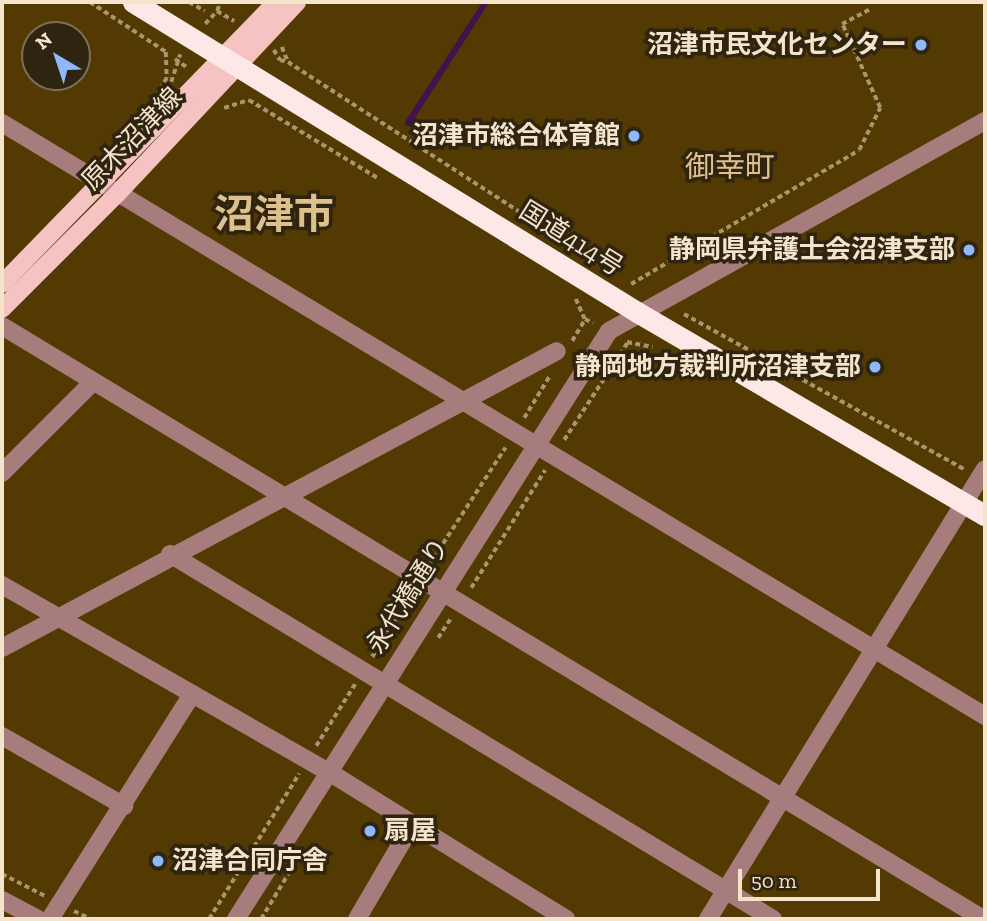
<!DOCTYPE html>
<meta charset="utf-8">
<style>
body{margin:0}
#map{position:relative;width:987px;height:921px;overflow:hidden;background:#533a03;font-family:"Zilla Slab","Noto Sans JP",serif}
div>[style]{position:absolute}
.stream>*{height:6px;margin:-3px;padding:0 3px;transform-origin:3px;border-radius:3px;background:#43114e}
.path>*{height:3.5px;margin-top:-1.75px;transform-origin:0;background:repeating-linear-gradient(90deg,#a8946d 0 5px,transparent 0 8.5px)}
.minor>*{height:18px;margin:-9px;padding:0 9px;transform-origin:9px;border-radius:9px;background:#a67d7c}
.major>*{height:18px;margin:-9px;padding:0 9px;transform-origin:9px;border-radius:9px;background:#f5c3c2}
.highway>*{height:21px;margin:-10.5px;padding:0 10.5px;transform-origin:10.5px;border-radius:10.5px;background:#fde8e7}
.dots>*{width:19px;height:19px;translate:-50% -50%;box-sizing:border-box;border:4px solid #2f2410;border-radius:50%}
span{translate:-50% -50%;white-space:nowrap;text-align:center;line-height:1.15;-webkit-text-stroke:7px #2f2410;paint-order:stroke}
.poi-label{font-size:26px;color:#f3e4cb;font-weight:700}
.right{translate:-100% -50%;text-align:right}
.left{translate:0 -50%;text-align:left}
.street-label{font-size:26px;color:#f3e4cb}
.quarter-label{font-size:30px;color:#dec08d}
.town-label{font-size:40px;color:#dec08d;font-weight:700}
.frame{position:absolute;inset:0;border:4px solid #f3e4cb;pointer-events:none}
.north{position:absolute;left:21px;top:21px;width:70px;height:70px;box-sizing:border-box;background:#2f2410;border:2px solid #7d715b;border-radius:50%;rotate:321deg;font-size:19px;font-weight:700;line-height:28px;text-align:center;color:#f3e4cb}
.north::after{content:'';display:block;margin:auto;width:24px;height:32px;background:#8fb8fd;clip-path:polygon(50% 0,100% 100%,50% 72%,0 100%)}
.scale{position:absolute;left:738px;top:869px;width:142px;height:32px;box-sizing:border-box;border:4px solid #f3e4cb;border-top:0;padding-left:9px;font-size:21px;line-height:24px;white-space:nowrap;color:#f3e4cb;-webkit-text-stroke:5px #2f2410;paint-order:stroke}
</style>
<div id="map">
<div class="stream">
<i style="left:408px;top:123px;width:144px;rotate:-57.2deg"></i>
</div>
<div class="path">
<i style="left:90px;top:2px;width:91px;rotate:33.3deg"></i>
<i style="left:166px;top:52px;width:26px;rotate:88deg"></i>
<i style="left:167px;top:78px;width:24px;rotate:120deg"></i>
<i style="left:189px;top:2px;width:18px;rotate:29deg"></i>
<i style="left:217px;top:11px;width:9px;rotate:-72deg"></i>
<i style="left:205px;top:24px;width:18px;rotate:-47deg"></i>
<i style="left:217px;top:11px;width:20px;rotate:30deg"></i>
<i style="left:282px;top:47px;width:16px;rotate:68deg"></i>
<i style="left:288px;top:62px;width:385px;rotate:32.9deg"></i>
<i style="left:274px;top:50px;width:12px;rotate:59deg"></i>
<i style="left:280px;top:60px;width:8px;rotate:14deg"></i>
<i style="left:175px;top:59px;width:16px;rotate:35deg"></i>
<i style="left:171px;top:82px;width:29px;rotate:-72deg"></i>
<i style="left:224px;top:108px;width:26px;rotate:-18deg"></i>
<i style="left:249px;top:100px;width:151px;rotate:31.2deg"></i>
<i style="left:631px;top:284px;width:264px;rotate:-30.4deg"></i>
<i style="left:859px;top:150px;width:47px;rotate:-63.4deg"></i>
<i style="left:880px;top:108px;width:92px;rotate:-114.3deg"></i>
<i style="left:842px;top:24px;width:32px;rotate:-28deg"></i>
<i style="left:576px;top:299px;width:22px;rotate:66deg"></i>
<i style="left:585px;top:319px;width:9px;rotate:27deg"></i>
<i style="left:684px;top:314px;width:321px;rotate:29deg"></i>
<i style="left:572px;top:341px;width:26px;rotate:-59deg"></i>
<i style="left:627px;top:342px;width:26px;rotate:11deg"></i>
<i style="left:524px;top:418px;width:48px;rotate:-58.6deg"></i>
<i style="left:564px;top:440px;width:117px;rotate:-56.9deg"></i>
<i style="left:429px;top:565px;width:140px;rotate:-57deg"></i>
<i style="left:471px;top:588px;width:139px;rotate:-57.9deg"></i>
<i style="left:438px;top:638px;width:24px;rotate:-57deg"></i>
<i style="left:372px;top:657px;width:76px;rotate:-58.4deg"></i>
<i style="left:316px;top:746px;width:73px;rotate:-57.8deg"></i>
<i style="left:2px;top:874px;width:48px;rotate:27.1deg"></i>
<i style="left:74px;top:911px;width:19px;rotate:25deg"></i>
<i style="left:209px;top:919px;width:171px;rotate:-58.2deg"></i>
<i style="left:261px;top:919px;width:62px;rotate:-58.9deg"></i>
</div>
<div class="minor">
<i style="left:2px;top:123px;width:1148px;rotate:31.1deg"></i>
<i style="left:2px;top:326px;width:1146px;rotate:31.15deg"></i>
<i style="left:2px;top:473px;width:127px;rotate:-45deg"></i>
<i style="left:170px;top:554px;width:705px;rotate:31.19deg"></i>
<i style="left:2px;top:585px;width:377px;rotate:29.8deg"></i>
<i style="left:329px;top:772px;width:279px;rotate:31.8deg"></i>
<i style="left:2px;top:648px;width:629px;rotate:-28.15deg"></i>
<i style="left:2px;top:736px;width:141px;rotate:29.8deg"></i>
<i style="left:2px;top:900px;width:41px;rotate:27.8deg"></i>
<i style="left:50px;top:919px;width:266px;rotate:-57.7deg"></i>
<i style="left:236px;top:919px;width:696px;rotate:-57.61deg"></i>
<i style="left:609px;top:331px;width:431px;rotate:-29.2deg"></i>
<i style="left:357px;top:919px;width:109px;rotate:-59.7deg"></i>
<i style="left:708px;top:919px;width:528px;rotate:-58.39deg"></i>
</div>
<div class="major">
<i style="left:2px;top:284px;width:393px;rotate:-45.8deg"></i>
<i style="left:2px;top:309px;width:163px;rotate:-45deg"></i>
<i style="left:117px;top:194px;width:263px;rotate:-46.8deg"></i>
</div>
<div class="highway">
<i style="left:133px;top:2px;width:592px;rotate:31.59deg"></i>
<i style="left:637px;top:312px;width:403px;rotate:30.3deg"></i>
</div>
<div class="dots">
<i style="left:921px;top:45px;background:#8fb8fd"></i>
<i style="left:634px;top:136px;background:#8fb8fd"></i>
<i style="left:969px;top:250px;background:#8fb8fd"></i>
<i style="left:875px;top:367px;background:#8fb8fd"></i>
<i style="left:370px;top:831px;background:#8fb8fd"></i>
<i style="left:158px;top:861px;background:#8fb8fd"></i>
</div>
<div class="poi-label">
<span class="right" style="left:907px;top:45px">沼津市民文化センター</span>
<span class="right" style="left:620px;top:136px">沼津市総合体育館</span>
<span class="right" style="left:955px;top:250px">静岡県弁護士会沼津支部</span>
<span class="right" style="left:861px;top:367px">静岡地方裁判所沼津支部</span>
<span class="left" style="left:384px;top:831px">扇屋</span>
<span class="left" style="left:172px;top:861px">沼津合同庁舎</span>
</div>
<div class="street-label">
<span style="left:132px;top:139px;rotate:-46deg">原木沼津線</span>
<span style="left:571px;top:239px;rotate:32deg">国道414号</span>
<span style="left:408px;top:596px;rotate:-58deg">永代橋通り</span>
</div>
<div class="quarter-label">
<span style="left:730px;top:167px">御幸町</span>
</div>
<div class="town-label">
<span style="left:274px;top:214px">沼津市</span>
</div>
<div class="frame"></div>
<div class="north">N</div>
<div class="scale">50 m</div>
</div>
